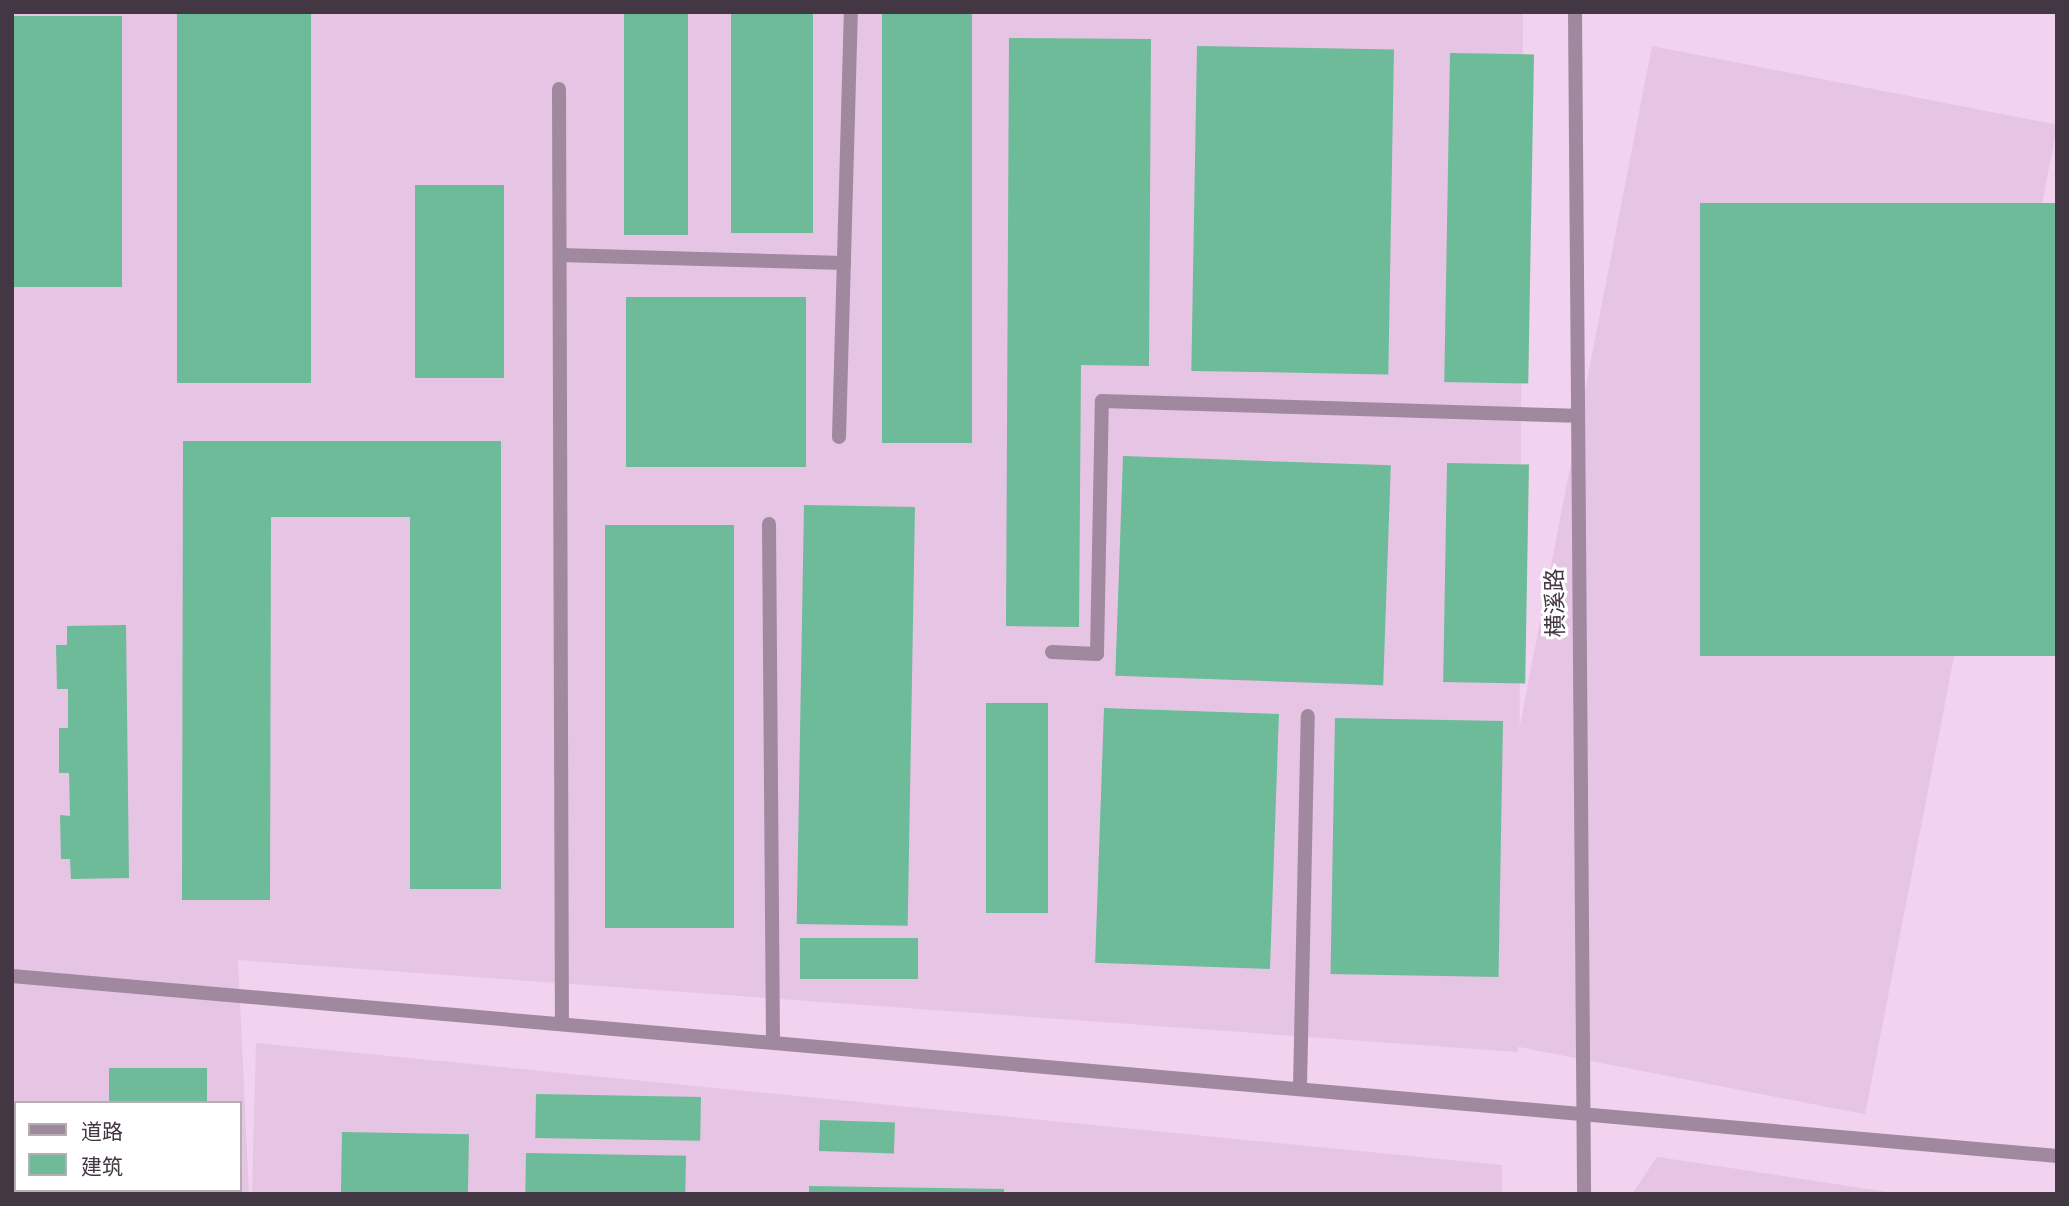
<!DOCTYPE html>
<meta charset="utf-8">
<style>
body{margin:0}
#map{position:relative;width:2069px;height:1206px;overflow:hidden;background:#f1d3ef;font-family:"Asap Condensed","Noto Sans SC",sans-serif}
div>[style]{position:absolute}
.built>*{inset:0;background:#e6c4e4;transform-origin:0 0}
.building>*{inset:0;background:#6dbb98;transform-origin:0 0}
.service>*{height:14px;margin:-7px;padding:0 7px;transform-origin:7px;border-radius:7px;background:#a0889f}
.minor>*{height:14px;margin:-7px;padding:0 7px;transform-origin:7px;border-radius:7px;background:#a0889f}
.tertiary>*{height:14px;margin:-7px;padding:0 7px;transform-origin:7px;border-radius:7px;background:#a0889f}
span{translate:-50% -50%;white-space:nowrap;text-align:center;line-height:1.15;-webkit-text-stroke:6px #fff;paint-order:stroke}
.street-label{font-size:23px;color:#423742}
.frame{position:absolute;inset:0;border:14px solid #423742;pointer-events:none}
.legend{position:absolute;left:14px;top:1101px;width:228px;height:91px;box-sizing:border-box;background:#fff;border:2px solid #b3afb3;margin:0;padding:9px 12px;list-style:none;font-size:21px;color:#423742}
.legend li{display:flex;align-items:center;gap:14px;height:35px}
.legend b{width:35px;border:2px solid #b3afb3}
</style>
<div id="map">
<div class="built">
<i style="clip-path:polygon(evenodd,12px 12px,1523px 12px,1518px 1052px,238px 960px,249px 1194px,12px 1194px,12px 12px,16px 1103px,240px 1103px,240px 1190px,16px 1190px,16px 1103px)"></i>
<i style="left:1652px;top:46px;width:413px;height:1008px;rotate:11deg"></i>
<i style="clip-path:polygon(256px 1043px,1502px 1165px,1502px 1194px,252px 1194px)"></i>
<i style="clip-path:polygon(1657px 1157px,1658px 1157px,1901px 1194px,1632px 1194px)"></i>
</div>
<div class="building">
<i style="left:177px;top:12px;width:134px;height:371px"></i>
<i style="left:624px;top:12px;width:64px;height:223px"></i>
<i style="left:731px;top:12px;width:82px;height:221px"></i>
<i style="left:882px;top:12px;width:90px;height:431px"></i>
<i style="left:12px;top:16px;width:110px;height:271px"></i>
<i style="clip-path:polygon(1009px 38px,1151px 39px,1149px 366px,1081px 365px,1079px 627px,1006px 626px)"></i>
<i style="left:1197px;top:46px;width:197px;height:325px;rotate:1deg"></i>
<i style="left:1450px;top:53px;width:84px;height:329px;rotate:1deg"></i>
<i style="left:504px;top:185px;width:193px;height:89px;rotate:90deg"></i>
<i style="left:2057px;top:203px;width:453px;height:357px;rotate:90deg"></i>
<i style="left:626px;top:297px;width:180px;height:170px"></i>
<i style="clip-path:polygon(183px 441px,501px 441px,501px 889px,410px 889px,410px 517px,271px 517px,270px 900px,182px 900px)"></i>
<i style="left:1123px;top:456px;width:268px;height:220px;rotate:2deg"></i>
<i style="left:1447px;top:463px;width:82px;height:219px;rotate:1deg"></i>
<i style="left:804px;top:505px;width:111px;height:419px;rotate:1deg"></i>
<i style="left:605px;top:525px;width:129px;height:403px"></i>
<i style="clip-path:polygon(126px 625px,129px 878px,71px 879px,70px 859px,61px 859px,60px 815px,70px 816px,69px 773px,59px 773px,59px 728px,68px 728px,68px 689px,57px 689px,56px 645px,67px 645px,67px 626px)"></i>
<i style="left:986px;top:703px;width:62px;height:210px"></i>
<i style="left:1104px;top:708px;width:175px;height:255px;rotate:2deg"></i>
<i style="left:1335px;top:718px;width:168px;height:256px;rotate:1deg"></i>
<i style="left:800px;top:938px;width:118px;height:41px"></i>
<i style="left:109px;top:1068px;width:98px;height:35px"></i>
<i style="left:536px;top:1094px;width:165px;height:44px;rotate:1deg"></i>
<i style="left:820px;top:1120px;width:75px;height:31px;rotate:2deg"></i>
<i style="left:342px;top:1132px;width:127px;height:62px;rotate:1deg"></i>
<i style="left:526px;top:1153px;width:160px;height:41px;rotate:1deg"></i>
<i style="clip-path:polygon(809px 1186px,1004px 1189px,1004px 1194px,809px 1194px)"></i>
<i style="left:109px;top:1190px;width:98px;height:4px"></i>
</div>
<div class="service">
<i style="left:560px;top:255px;width:284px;rotate:1.6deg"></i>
<i style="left:839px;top:437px;width:425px;rotate:-88.4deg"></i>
<i style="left:769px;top:524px;width:517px;rotate:89.56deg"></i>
<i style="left:1052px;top:652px;width:45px;rotate:2.5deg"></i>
<i style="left:1097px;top:654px;width:253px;rotate:-88.9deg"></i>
<i style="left:1102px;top:401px;width:472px;rotate:1.8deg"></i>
<i style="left:1300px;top:1087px;width:371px;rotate:-88.8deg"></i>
</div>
<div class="minor">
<i style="left:559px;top:89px;width:933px;rotate:89.82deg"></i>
<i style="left:12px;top:976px;width:2053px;rotate:5.03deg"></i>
</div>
<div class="tertiary">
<i style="left:1575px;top:12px;width:1182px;rotate:89.56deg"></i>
</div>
<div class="street-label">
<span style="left:1555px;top:603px;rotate:-91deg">横溪路</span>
</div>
<div class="frame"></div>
<ul class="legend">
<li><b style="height:9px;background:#a0889f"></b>道路</li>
<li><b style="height:19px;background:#6dbb98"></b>建筑</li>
</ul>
</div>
